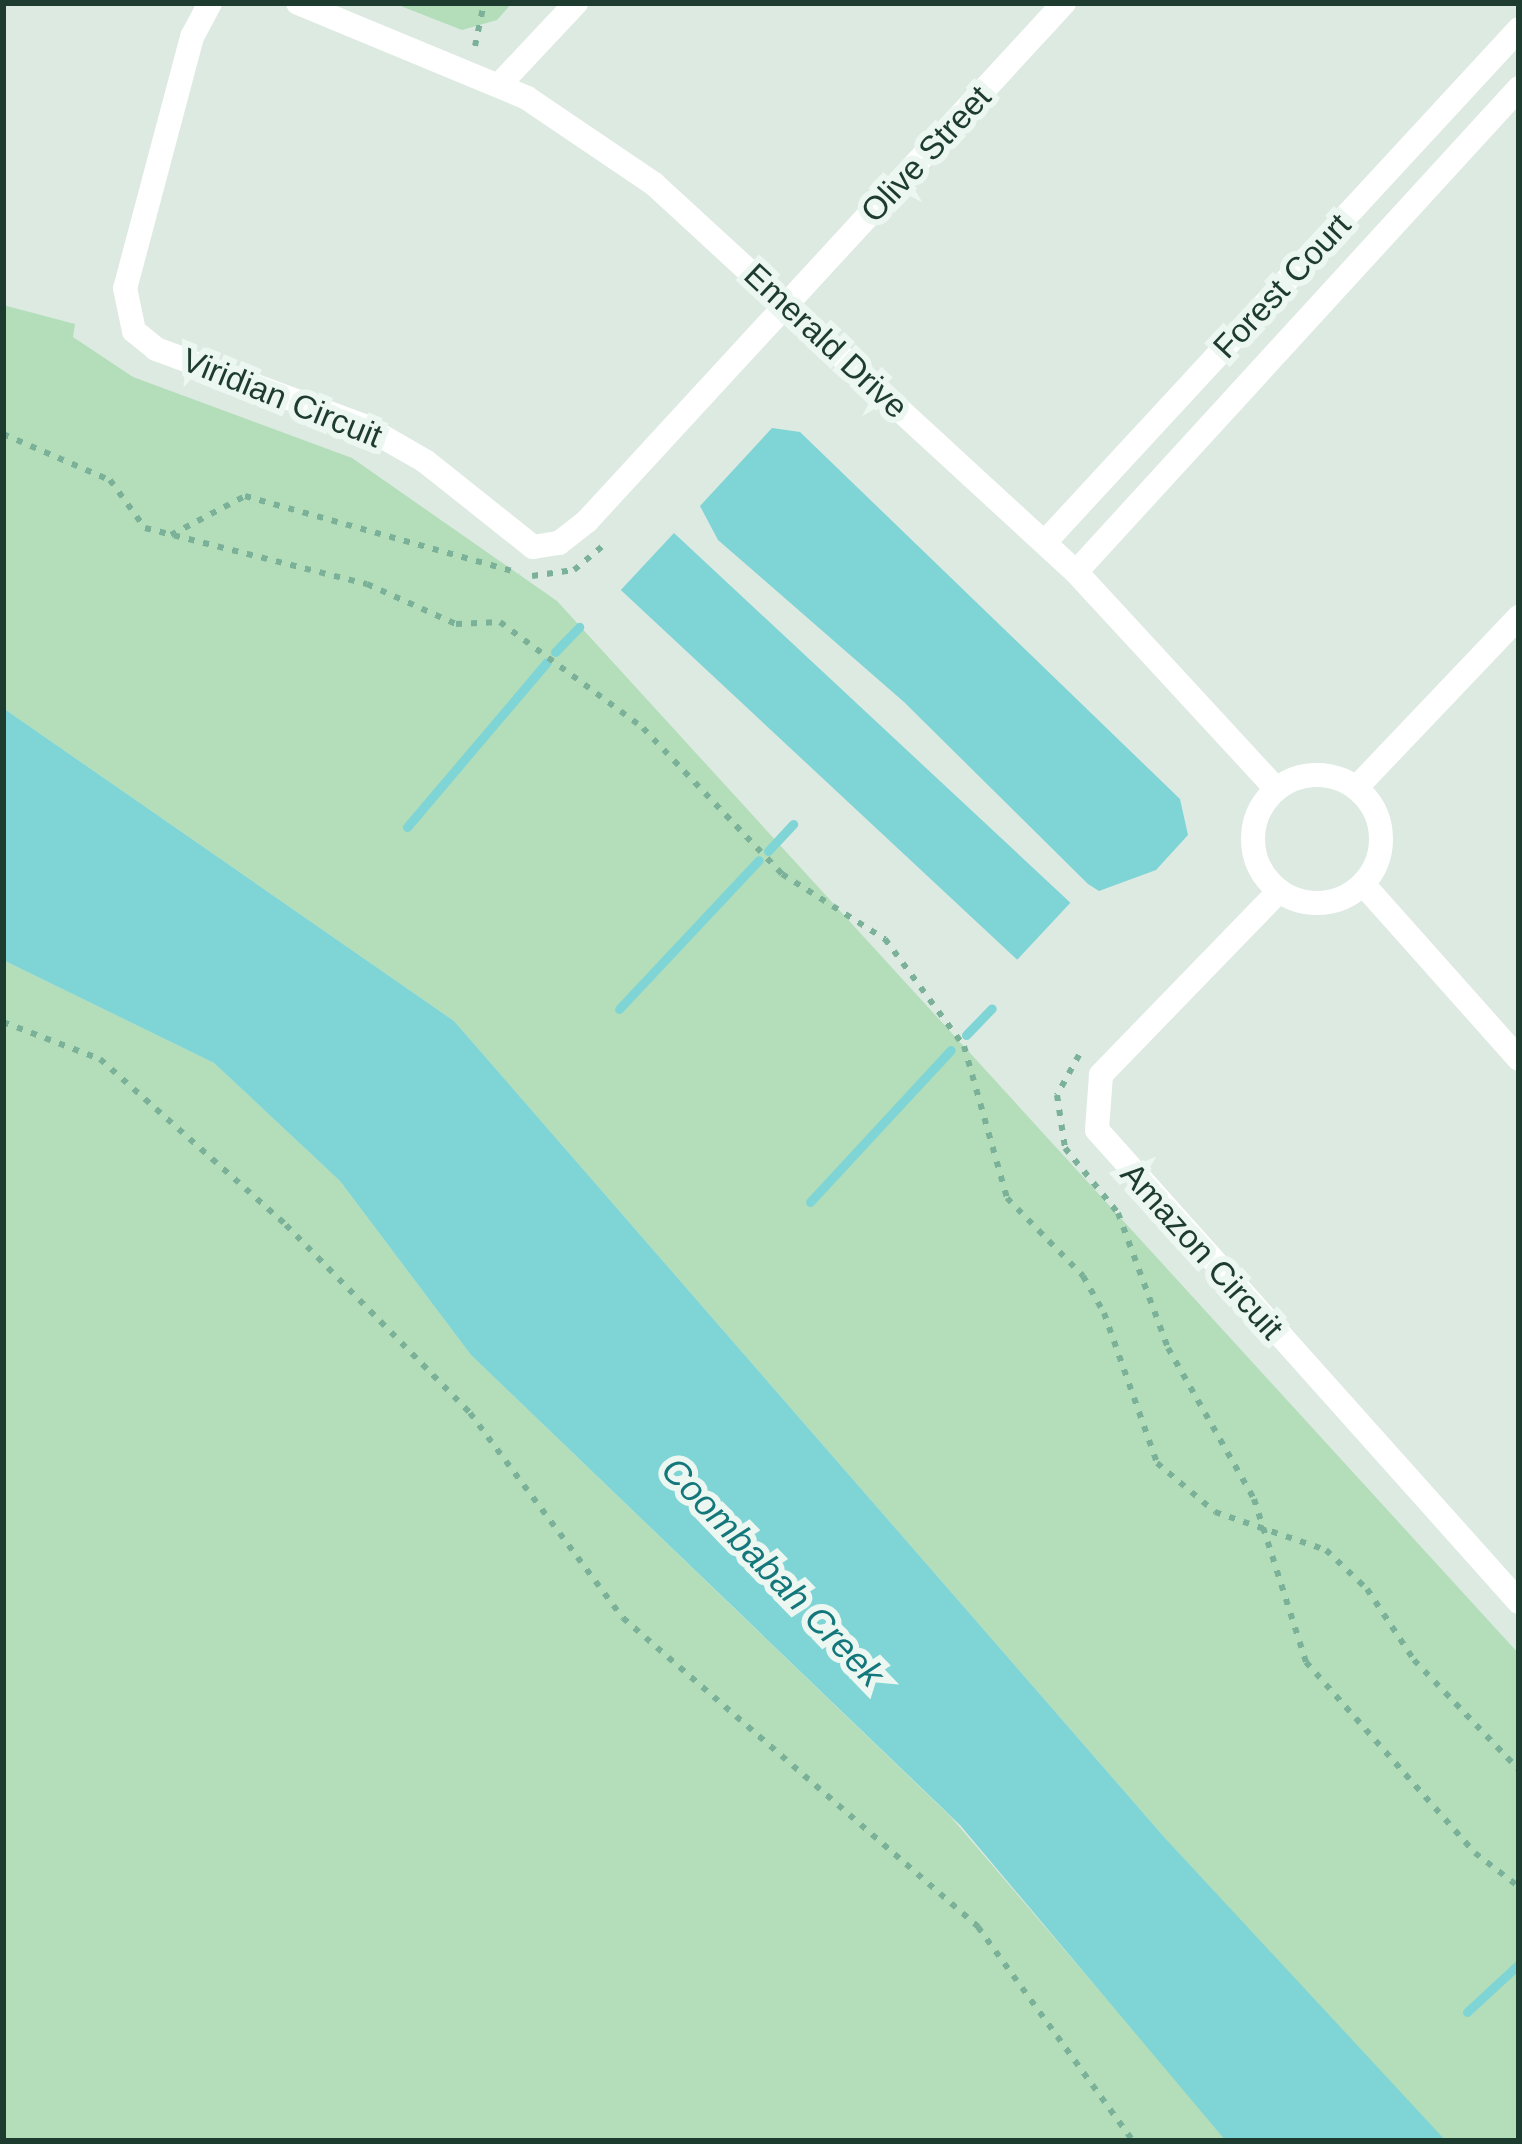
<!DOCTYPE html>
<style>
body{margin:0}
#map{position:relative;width:1522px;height:2144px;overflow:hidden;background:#ddeae2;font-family:Helvetica,sans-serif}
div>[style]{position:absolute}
.green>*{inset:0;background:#b3deb9}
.water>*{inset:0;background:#7fd4d5;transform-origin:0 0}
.stream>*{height:9px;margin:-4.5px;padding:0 4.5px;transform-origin:4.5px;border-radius:4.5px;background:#7fd4d5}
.path>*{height:6px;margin-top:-3px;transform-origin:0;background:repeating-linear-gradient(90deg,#7ab198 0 6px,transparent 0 15px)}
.street>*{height:24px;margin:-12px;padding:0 12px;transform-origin:12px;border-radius:12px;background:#fff}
.street>.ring{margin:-12px;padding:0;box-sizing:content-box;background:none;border:24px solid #fff;border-radius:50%}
span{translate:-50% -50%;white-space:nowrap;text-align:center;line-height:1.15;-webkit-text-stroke:12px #edf7f1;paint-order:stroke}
.street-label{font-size:33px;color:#1d3b2f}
.water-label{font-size:36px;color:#13777b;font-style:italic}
.frame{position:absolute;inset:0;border:6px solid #1d3b2f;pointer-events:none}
</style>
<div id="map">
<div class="green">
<i style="clip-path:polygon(393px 3px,512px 3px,497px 20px,462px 30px)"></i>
<i style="clip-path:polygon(3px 305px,75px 324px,73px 337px,133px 377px,352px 458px,557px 601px,1519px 1654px,1519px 2141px,1446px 2141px,1402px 2096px,1165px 1838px,454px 1021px,3px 708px)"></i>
<i style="clip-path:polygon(3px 960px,214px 1063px,340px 1181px,471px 1355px,951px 1817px,1228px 2141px,3px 2141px)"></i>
</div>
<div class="water">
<i style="clip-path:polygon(772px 428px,800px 432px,1180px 799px,1188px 835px,1156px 870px,1099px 891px,1088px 884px,904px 702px,718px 540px,700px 506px)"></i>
<i style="left:674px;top:533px;width:542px;height:78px;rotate:43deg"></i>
<i style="clip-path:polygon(3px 708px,454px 1021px,1165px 1838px,1446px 2141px,1226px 2141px,960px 1825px,471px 1355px,340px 1181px,214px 1063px,3px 960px)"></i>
</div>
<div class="stream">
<i style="left:555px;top:652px;width:35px;rotate:-46deg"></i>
<i style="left:407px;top:827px;width:216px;rotate:-49.7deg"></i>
<i style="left:768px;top:851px;width:37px;rotate:-47deg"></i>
<i style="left:619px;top:1009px;width:204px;rotate:-46.8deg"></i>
<i style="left:966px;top:1035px;width:37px;rotate:-46deg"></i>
<i style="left:810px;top:1202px;width:207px;rotate:-47.2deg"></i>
<i style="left:1467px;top:2012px;width:71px;rotate:-42.7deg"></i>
</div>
<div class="path">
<i style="left:475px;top:46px;width:44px;rotate:-78.2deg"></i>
<i style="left:3px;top:434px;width:116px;rotate:23.3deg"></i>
<i style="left:110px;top:480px;width:59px;rotate:53.9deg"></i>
<i style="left:145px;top:528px;width:229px;rotate:14.2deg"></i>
<i style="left:367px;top:584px;width:98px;rotate:24.2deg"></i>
<i style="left:456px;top:624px;width:44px;rotate:-2.6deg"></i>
<i style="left:500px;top:622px;width:178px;rotate:36.5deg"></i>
<i style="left:643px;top:728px;width:202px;rotate:46.4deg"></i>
<i style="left:782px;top:874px;width:122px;rotate:32.3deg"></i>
<i style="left:885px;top:939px;width:133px;rotate:53.6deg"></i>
<i style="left:964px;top:1046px;width:158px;rotate:74.2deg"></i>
<i style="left:1007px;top:1198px;width:109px;rotate:45.7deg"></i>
<i style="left:1083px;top:1276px;width:43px;rotate:60.4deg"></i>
<i style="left:1104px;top:1313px;width:159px;rotate:70.5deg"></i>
<i style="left:1157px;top:1463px;width:76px;rotate:40.2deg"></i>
<i style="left:1215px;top:1512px;width:117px;rotate:18.9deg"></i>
<i style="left:1326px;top:1550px;width:57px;rotate:43.6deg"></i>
<i style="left:1367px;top:1589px;width:85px;rotate:56.5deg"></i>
<i style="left:1414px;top:1660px;width:152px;rotate:46.3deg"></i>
<i style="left:171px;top:535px;width:84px;rotate:-27.8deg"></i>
<i style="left:245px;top:496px;width:285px;rotate:15.7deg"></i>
<i style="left:532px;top:576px;width:42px;rotate:-8.1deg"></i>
<i style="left:574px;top:570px;width:39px;rotate:-40deg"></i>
<i style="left:3px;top:1022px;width:104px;rotate:20.9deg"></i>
<i style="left:100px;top:1059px;width:249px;rotate:41.7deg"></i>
<i style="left:286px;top:1225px;width:263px;rotate:45.6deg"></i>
<i style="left:470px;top:1413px;width:256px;rotate:53.3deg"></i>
<i style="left:623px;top:1618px;width:471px;rotate:41deg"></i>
<i style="left:978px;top:1927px;width:264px;rotate:54.1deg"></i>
<i style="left:1079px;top:1055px;width:46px;rotate:118.8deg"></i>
<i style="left:1057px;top:1095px;width:54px;rotate:81.4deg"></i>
<i style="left:1065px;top:1148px;width:84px;rotate:50.8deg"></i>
<i style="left:1118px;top:1213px;width:144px;rotate:69.7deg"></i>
<i style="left:1168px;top:1348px;width:174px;rotate:60.3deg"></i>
<i style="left:1254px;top:1499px;width:171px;rotate:72.3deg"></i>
<i style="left:1306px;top:1662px;width:255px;rotate:48.5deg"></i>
<i style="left:1475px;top:1853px;width:56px;rotate:37.7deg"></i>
</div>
<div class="street">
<i style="left:210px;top:3px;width:38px;rotate:118deg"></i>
<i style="left:192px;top:37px;width:260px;rotate:104.9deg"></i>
<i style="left:125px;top:288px;width:44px;rotate:78.2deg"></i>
<i style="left:134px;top:331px;width:28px;rotate:39deg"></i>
<i style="left:156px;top:349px;width:222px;rotate:20.3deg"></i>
<i style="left:364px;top:426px;width:70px;rotate:29.8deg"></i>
<i style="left:425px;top:461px;width:138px;rotate:38.5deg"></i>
<i style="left:533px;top:547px;width:26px;rotate:-9deg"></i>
<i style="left:559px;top:543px;width:36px;rotate:-38deg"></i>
<i style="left:587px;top:521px;width:704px;rotate:-47.36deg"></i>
<i style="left:298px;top:3px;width:248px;rotate:22.5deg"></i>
<i style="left:527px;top:98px;width:153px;rotate:34.1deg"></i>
<i style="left:654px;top:184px;width:573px;rotate:42.6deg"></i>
<i style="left:1076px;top:572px;width:295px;rotate:47.3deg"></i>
<i style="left:500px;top:84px;width:111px;rotate:-46.8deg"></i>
<i style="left:1045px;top:542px;width:698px;rotate:-47.26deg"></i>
<i style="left:1076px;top:572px;width:656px;rotate:-47.53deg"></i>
<i class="ring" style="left:1253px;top:775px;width:104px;height:104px"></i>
<i style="left:1356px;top:788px;width:236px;rotate:-46.4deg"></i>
<i style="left:1363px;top:884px;width:234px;rotate:48.3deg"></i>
<i style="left:1279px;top:891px;width:256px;rotate:134.1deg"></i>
<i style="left:1101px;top:1075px;width:55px;rotate:94.2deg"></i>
<i style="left:1097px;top:1130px;width:633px;rotate:48.2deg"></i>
</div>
<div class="street-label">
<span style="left:926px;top:154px;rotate:-47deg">Olive Street</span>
<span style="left:1282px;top:286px;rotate:-47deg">Forest Court</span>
<span style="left:826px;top:341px;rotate:43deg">Emerald Drive</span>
<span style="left:282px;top:398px;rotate:22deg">Viridian Circuit</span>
<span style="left:1202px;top:1251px;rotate:48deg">Amazon Circuit</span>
</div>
<div class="water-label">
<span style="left:773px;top:1572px;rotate:46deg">Coombabah Creek</span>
</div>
<div class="frame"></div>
</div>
